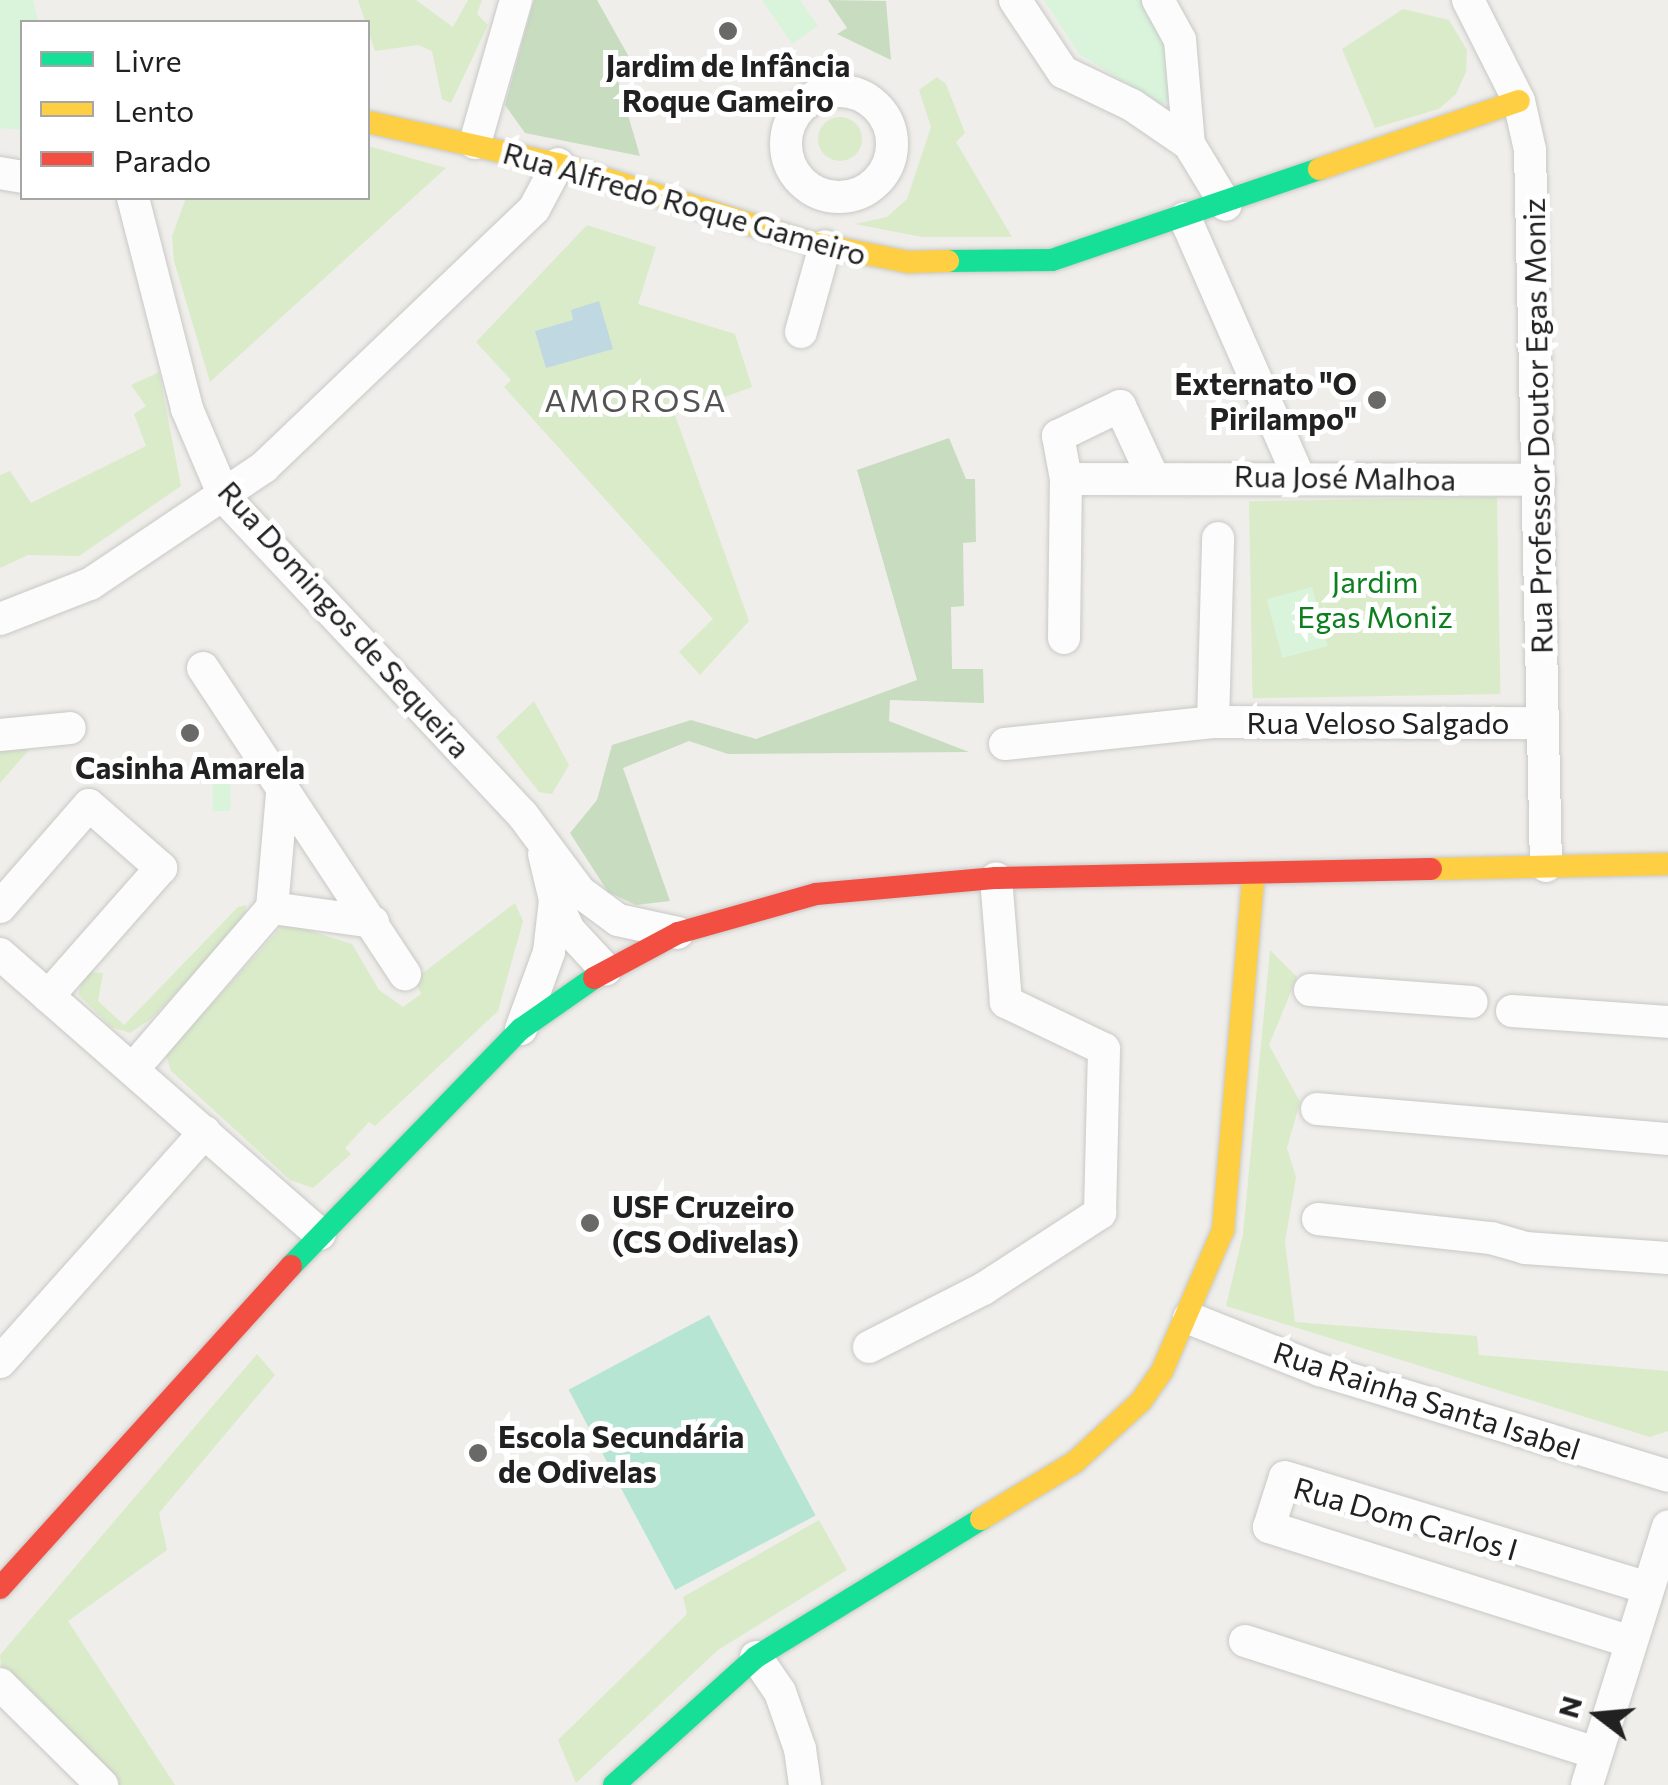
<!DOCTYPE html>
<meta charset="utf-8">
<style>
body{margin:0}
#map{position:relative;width:1668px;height:1785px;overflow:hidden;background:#efeeea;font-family:Commissioner,sans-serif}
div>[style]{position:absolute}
.grass>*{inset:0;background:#daebca;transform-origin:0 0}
.round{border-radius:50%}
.forest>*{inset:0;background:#c8ddc0}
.park>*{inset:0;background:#d9f4db;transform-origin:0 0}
.pitch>*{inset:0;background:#b6e5d4;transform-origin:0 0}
.water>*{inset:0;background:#bfd8e1}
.roads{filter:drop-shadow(0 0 2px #c8c8c6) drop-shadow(0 0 2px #c8c8c6)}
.street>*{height:32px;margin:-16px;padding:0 16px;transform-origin:16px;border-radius:16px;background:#fdfcfc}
.street>.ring{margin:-16px;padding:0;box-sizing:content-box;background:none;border:32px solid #fdfcfc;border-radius:50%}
.fast>*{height:22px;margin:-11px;padding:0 11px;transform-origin:11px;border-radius:11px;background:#16e098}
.slow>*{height:22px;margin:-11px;padding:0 11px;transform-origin:11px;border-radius:11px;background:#ffcf43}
.jam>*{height:22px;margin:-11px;padding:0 11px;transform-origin:11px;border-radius:11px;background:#f24e42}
.dots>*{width:28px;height:28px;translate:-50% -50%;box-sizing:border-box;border:5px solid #fff;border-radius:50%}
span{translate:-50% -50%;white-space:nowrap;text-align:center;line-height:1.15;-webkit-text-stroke:10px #fff;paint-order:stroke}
.poi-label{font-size:30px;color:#212121;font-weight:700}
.right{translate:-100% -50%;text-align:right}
.left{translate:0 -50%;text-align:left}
.street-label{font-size:30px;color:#212121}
.park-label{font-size:30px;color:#0e7f1f}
.neighbourhood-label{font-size:32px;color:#545454;letter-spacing:2.5px}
.legend{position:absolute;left:20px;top:20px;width:350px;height:180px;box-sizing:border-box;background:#fff;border:2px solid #a6a6a6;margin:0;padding:12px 18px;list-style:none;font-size:30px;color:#212121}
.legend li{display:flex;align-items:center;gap:20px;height:50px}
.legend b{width:50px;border:2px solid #a6a6a6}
.north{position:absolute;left:1548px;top:1665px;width:100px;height:100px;-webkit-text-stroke:8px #fff;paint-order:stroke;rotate:286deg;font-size:28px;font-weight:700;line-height:40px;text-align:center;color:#212121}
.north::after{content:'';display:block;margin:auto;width:35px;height:45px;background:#212121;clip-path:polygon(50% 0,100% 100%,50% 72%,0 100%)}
</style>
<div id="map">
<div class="grass">
<i style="clip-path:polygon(358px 0,416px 0,453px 27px,468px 0,482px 0,477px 14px,488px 25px,451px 103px,442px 99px,432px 51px,418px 45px,375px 51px)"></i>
<i style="clip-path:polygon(1403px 9px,1449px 20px,1467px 50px,1466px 72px,1456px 94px,1439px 109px,1375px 128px,1342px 49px)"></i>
<i style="clip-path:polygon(937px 77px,946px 84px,965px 133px,956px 142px,1012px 237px,922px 237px,855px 224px,887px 217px,907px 199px,931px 127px,919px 90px)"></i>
<i class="round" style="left:818px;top:117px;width:44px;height:44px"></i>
<i style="clip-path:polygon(368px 146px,446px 168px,210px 382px,174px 261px,172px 236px,186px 198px,368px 198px)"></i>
<i style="clip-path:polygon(587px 225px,656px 247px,638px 304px,735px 334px,752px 387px,675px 415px,749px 621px,700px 675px,679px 652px,713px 619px,504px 387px,511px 380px,476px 342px)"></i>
<i style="clip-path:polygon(159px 372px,181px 486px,79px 556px,28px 555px,0 568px,0 475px,10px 471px,31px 503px,146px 446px,134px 414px,146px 406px,131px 385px)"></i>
<i style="left:1497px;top:497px;width:197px;height:248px;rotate:89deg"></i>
<i style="clip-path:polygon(534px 701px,569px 765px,552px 794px,539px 792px,496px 737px)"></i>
<i style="clip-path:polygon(35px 743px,0 783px,0 746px)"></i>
<i style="clip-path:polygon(515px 903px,523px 921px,498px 1011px,375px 1126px,369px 1122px,345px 1148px,351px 1154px,313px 1188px,290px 1180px,171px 1071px,166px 1055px,285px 923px,352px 944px,379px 990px,403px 1007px,421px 994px,415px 979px)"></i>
<i style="clip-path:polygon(246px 905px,244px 921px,152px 1018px,130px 1033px,111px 1027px,78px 994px,85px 972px,103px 973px,98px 1001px,124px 1025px,238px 907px)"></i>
<i style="clip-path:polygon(1270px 950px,1297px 977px,1269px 1045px,1300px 1102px,1287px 1148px,1296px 1177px,1285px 1242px,1295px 1322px,1477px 1336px,1479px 1355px,1668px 1371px,1668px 1431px,1650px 1437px,1226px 1306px,1243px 1234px)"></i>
<i style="clip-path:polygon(257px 1354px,275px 1375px,159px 1513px,167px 1550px,68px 1621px,175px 1785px,116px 1785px,2px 1673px,0 1655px)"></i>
<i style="clip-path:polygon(819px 1520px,847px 1570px,718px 1650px,576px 1783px,558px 1740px,687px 1614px,683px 1597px)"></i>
</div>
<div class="forest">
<i style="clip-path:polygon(534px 0,597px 0,629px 57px,612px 60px,640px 156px,525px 133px,505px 105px)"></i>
<i style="clip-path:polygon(828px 0,886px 1px,891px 60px,837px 34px,847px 28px)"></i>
<i style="clip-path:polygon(949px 438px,966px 479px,975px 479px,976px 542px,963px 543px,964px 606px,951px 607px,952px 669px,983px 669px,984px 703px,890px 700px,889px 721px,969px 752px,728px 754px,689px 741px,623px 768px,670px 901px,636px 905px,608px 892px,570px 833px,597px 800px,612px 745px,691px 720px,756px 739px,917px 680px,857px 470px)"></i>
</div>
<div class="park">
<i style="clip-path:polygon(0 0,33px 0,38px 22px,22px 22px,22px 130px,0 128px)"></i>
<i style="clip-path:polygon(762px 0,800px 0,818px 26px,792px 44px)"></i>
<i style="clip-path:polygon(1044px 0,1144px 0,1171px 51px,1175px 94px,1162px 105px,1079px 54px)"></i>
<i style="left:1312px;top:587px;width:61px;height:47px;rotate:75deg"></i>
<i style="left:230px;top:770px;width:41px;height:18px;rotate:89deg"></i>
</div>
<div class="pitch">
<i style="left:709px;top:1315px;width:227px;height:159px;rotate:62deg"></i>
</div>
<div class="water">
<i style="clip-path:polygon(599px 301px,613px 349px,546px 368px,535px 331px,573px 320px,571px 310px)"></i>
</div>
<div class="roads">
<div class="street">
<i style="left:1015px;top:0;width:87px;rotate:56.3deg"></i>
<i style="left:1063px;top:72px;width:76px;rotate:25.6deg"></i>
<i style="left:1132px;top:105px;width:69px;rotate:34.4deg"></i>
<i style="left:1158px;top:0;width:46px;rotate:61.2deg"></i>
<i style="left:1180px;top:40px;width:104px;rotate:85.1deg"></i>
<i style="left:1189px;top:144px;width:71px;rotate:58.8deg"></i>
<i style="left:1468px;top:0;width:113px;rotate:63.2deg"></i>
<i style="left:1519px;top:101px;width:50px;rotate:77.3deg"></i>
<i style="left:1530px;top:150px;width:716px;rotate:88.72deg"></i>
<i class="ring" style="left:786px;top:91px;width:74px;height:74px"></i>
<i style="left:475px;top:143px;width:149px;rotate:-74deg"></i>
<i style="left:0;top:173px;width:22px;rotate:10deg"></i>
<i style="left:133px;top:198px;width:218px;rotate:75.6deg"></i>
<i style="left:187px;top:409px;width:97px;rotate:66.9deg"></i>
<i style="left:225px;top:498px;width:434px;rotate:46.8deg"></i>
<i style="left:522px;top:814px;width:97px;rotate:53.4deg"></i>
<i style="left:580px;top:892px;width:47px;rotate:36.4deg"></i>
<i style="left:618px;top:920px;width:61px;rotate:12.2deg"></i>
<i style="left:1185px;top:218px;width:281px;rotate:66.3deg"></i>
<i style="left:801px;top:332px;width:89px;rotate:-74.4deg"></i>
<i style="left:1066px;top:479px;width:44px;rotate:-100.5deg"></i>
<i style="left:1058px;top:436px;width:69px;rotate:-25.8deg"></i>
<i style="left:1120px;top:406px;width:76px;rotate:65.1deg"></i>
<i style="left:0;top:619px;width:97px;rotate:-21.3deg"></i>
<i style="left:90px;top:584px;width:210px;rotate:-33.9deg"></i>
<i style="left:264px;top:467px;width:373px;rotate:-43.7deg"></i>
<i style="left:534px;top:209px;width:51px;rotate:-61.9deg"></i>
<i style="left:1064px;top:638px;width:159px;rotate:-89.3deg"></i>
<i style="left:1066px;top:479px;width:473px;rotate:0.1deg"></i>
<i style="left:203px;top:668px;width:367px;rotate:56.6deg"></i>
<i style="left:1213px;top:722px;width:184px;rotate:-88.4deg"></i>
<i style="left:0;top:735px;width:70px;rotate:-5.7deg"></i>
<i style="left:1005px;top:744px;width:209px;rotate:-6deg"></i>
<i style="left:1213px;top:722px;width:330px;rotate:0.2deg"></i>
<i style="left:555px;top:900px;width:33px;rotate:65deg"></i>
<i style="left:569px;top:930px;width:54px;rotate:47.2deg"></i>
<i style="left:0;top:907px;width:135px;rotate:-48.9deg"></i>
<i style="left:89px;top:805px;width:96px;rotate:41.2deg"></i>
<i style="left:161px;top:868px;width:171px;rotate:131.4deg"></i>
<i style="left:272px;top:908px;width:102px;rotate:7.9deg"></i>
<i style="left:0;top:954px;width:425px;rotate:41.2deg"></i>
<i style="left:1310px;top:990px;width:162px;rotate:4.2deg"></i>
<i style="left:1512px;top:1011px;width:156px;rotate:4deg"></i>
<i style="left:521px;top:1029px;width:82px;rotate:-70deg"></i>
<i style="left:549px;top:952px;width:52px;rotate:-83.4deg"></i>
<i style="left:555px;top:900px;width:47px;rotate:-103.4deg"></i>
<i style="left:133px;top:1069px;width:213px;rotate:-49.2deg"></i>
<i style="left:272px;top:908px;width:126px;rotate:-85deg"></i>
<i style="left:1317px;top:1109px;width:352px;rotate:4.9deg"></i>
<i style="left:1318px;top:1219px;width:174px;rotate:6.3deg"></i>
<i style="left:1491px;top:1238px;width:35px;rotate:16deg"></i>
<i style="left:1525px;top:1248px;width:143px;rotate:4deg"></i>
<i style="left:1189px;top:1318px;width:141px;rotate:21.7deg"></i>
<i style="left:1320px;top:1370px;width:364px;rotate:16.9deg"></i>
<i style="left:869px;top:1347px;width:128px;rotate:-27deg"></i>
<i style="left:983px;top:1289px;width:140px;rotate:-33deg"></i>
<i style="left:1100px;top:1213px;width:164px;rotate:-88.6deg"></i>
<i style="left:1104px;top:1049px;width:109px;rotate:-154.4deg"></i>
<i style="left:1006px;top:1002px;width:124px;rotate:-94.6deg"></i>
<i style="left:0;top:1362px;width:308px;rotate:-48.3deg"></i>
<i style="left:1245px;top:1641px;width:369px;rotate:17.7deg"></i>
<i style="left:1631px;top:1642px;width:380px;rotate:-162.4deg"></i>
<i style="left:1269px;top:1527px;width:52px;rotate:-72.3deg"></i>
<i style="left:1285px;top:1477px;width:380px;rotate:17deg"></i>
<i style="left:756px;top:1657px;width:42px;rotate:55.6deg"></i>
<i style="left:780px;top:1692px;width:60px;rotate:70.7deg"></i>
<i style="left:800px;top:1749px;width:36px;rotate:82deg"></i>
<i style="left:0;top:1684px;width:144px;rotate:44.7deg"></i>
<i style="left:1587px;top:1785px;width:271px;rotate:-72.6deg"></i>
</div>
<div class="fast">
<i style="left:948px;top:261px;width:104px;rotate:-0.6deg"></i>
<i style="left:1052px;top:260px;width:282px;rotate:-18.8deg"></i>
<i style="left:291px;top:1266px;width:330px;rotate:-45.9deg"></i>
<i style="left:521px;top:1029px;width:89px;rotate:-34.9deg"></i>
<i style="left:614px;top:1785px;width:191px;rotate:-42deg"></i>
<i style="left:756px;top:1657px;width:264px;rotate:-31.5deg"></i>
</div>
<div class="slow">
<i style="left:368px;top:122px;width:195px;rotate:12.5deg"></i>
<i style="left:558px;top:164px;width:262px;rotate:17.3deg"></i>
<i style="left:808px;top:242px;width:102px;rotate:11.3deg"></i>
<i style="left:908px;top:262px;width:40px;rotate:-1.4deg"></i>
<i style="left:1319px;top:169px;width:211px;rotate:-18.8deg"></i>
<i style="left:1431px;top:869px;width:237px;rotate:-1.2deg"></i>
<i style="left:981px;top:1519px;width:110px;rotate:-31.2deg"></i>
<i style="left:1075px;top:1462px;width:90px;rotate:-42.7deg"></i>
<i style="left:1141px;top:1401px;width:37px;rotate:-55deg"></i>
<i style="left:1162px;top:1371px;width:154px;rotate:-66.6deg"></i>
<i style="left:1223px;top:1230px;width:359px;rotate:-85.1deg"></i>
</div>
<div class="jam">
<i style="left:594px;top:978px;width:95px;rotate:-28.2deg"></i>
<i style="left:678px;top:933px;width:143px;rotate:-15.8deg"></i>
<i style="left:816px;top:894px;width:181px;rotate:-5.1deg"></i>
<i style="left:996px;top:878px;width:435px;rotate:-1.2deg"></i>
<i style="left:0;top:1588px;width:434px;rotate:-47.9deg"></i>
</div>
</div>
<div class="dots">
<i style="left:728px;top:31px;background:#696967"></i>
<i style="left:1377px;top:400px;background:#696967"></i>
<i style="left:190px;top:733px;background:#696967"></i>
<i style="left:590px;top:1223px;background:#696967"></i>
<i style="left:478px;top:1453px;background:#696967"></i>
</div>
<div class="poi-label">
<span style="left:728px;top:82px">Jardim de Infância<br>Roque Gameiro</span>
<span class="right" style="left:1357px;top:400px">Externato "O<br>Pirilampo"</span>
<span style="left:190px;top:767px">Casinha Amarela</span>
<span class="left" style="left:612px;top:1223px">USF Cruzeiro<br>(CS Odivelas)</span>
<span class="left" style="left:498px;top:1453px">Escola Secundária<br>de Odivelas</span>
</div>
<div class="street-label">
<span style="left:685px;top:203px;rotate:16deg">Rua Alfredo Roque Gameiro</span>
<span style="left:1537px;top:426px;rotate:-91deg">Rua Professor Doutor Egas Moniz</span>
<span style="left:1345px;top:477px;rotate:1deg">Rua José Malhoa</span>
<span style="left:345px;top:619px;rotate:48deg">Rua Domingos de Sequeira</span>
<span style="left:1378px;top:722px">Rua Veloso Salgado</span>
<span style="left:1427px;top:1400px;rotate:18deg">Rua Rainha Santa Isabel</span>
<span style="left:1406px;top:1518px;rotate:16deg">Rua Dom Carlos I</span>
</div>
<div class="park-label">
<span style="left:1375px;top:598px">Jardim<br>Egas Moniz</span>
</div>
<div class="neighbourhood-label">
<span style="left:636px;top:399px">AMOROSA</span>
</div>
<ul class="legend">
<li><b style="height:12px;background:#16e098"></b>Livre</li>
<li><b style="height:12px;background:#ffcf43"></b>Lento</li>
<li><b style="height:12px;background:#f24e42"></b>Parado</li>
</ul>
<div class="north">N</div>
</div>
